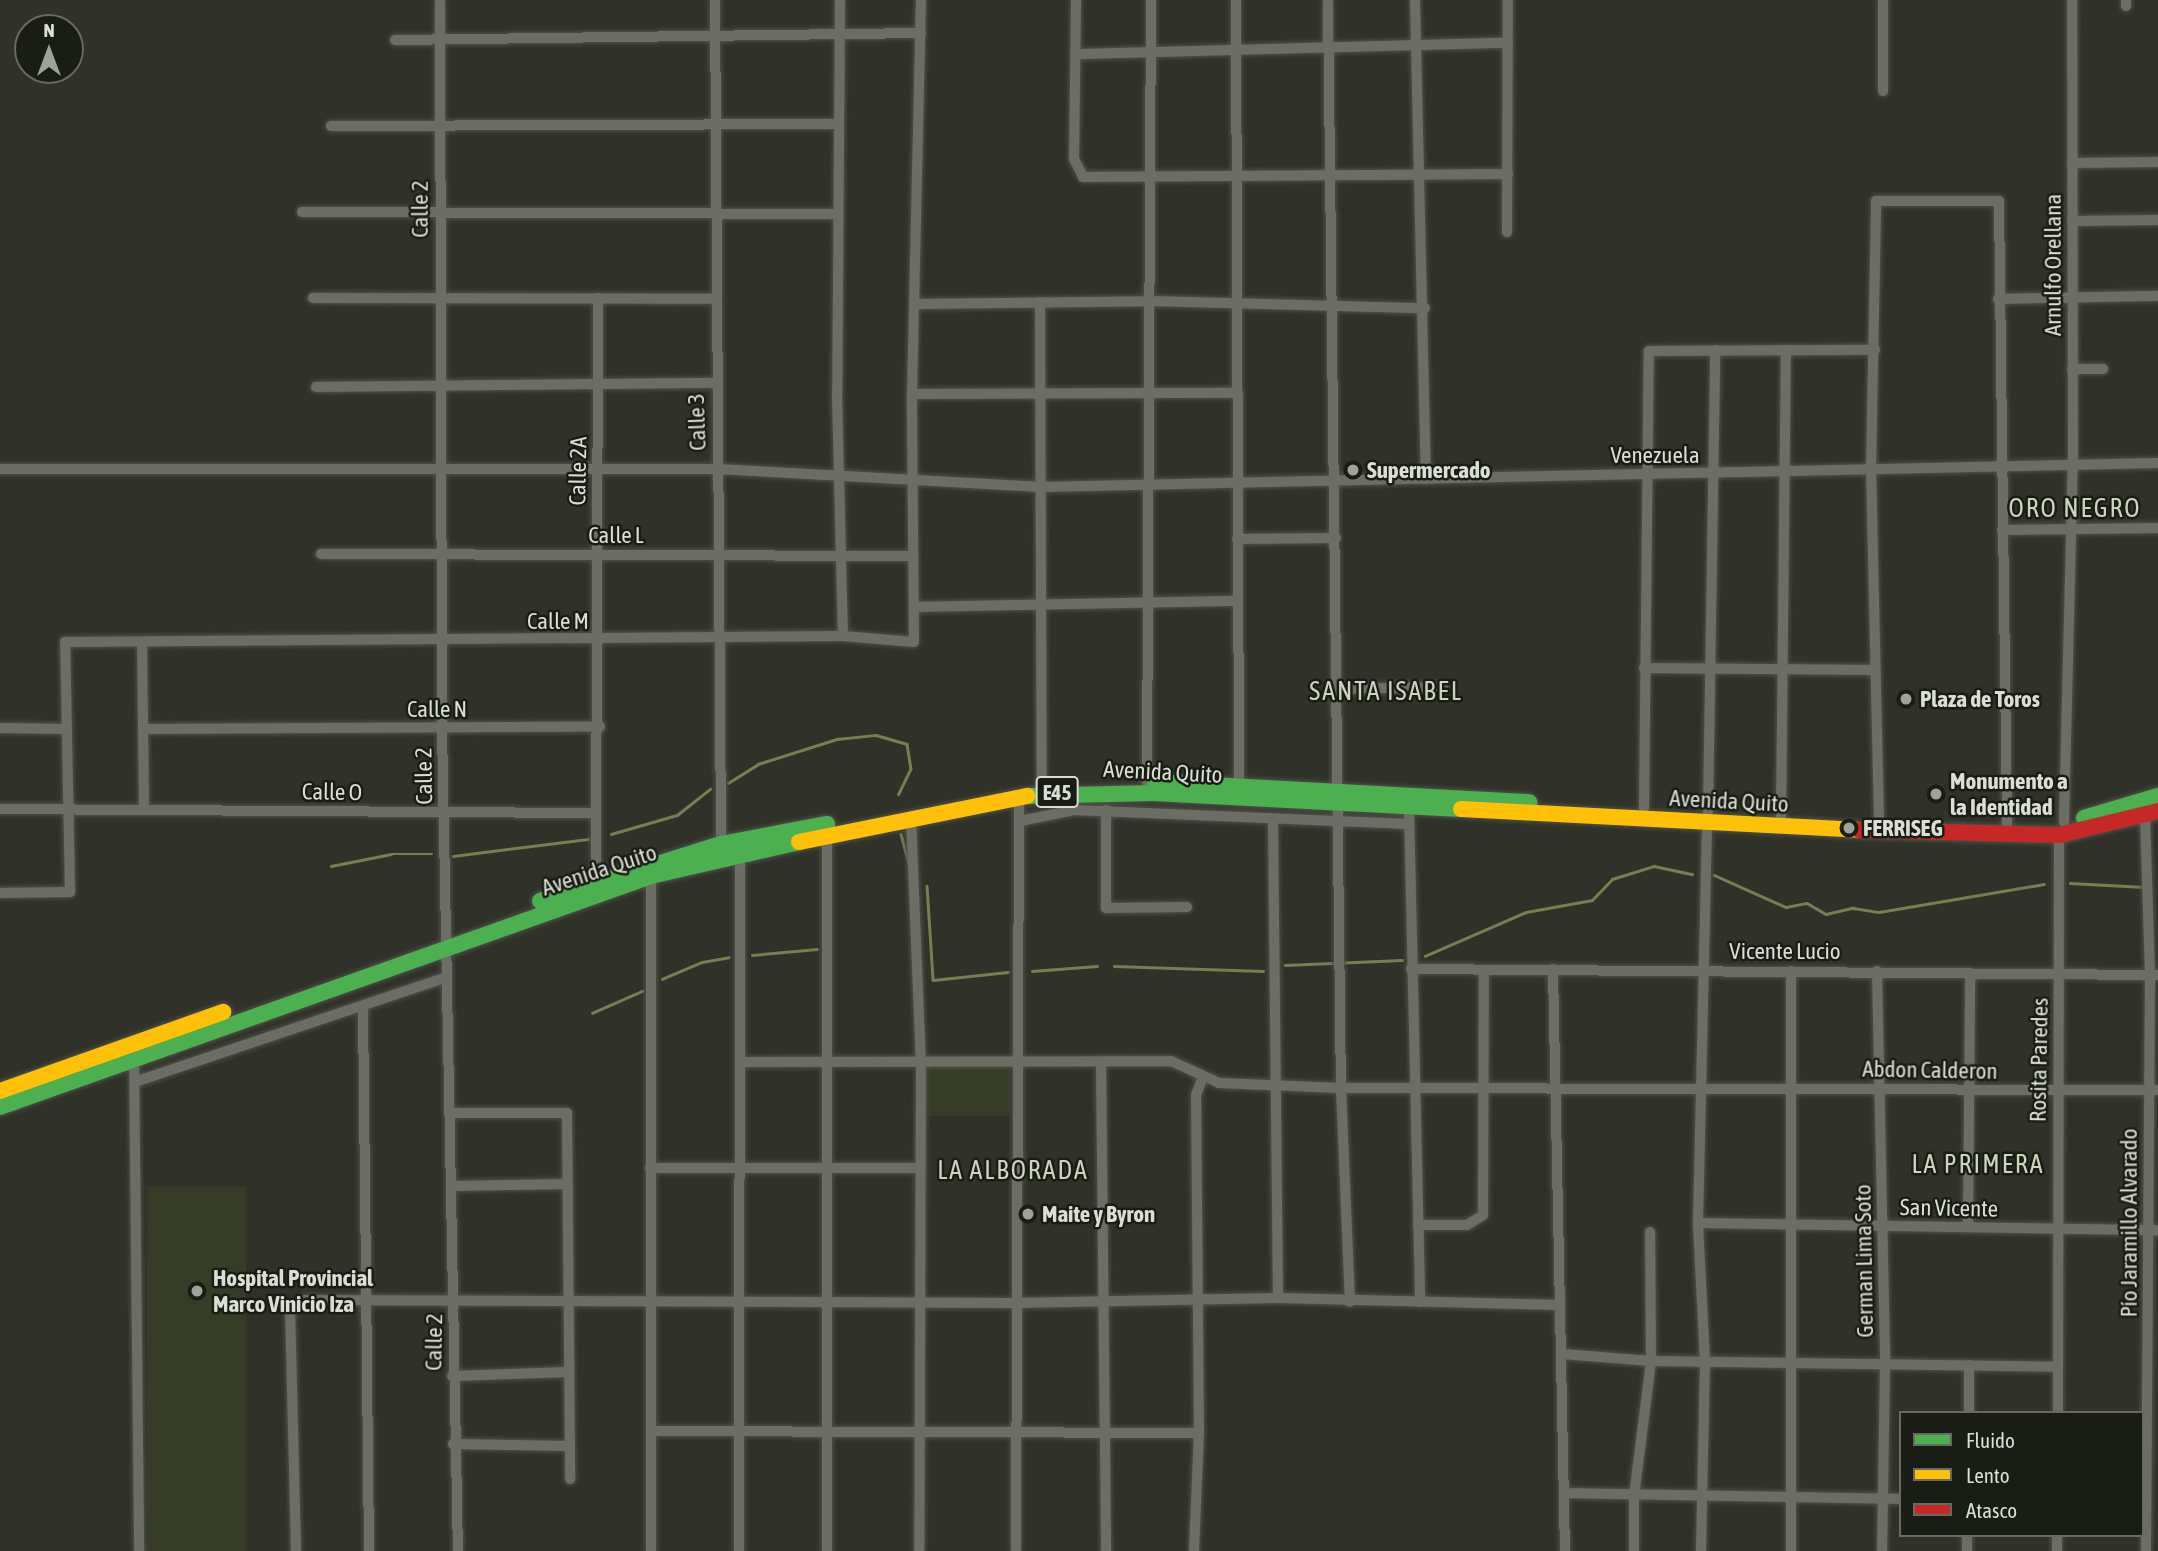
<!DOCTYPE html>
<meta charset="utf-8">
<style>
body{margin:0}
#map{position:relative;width:2158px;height:1551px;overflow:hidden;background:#303229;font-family:"Asap Condensed",sans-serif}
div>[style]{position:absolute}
.built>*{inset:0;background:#363c26;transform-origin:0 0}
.stream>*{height:2.5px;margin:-1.25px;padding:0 1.25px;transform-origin:1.25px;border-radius:1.25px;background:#747f54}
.roads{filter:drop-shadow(0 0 2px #4e5149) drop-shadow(0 0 2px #4e5149)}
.street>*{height:10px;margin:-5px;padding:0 5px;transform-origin:5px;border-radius:5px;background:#6c6e66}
.fast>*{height:16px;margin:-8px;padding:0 8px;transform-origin:8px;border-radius:8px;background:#4caf50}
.slow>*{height:16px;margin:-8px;padding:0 8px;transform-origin:8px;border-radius:8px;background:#ffc107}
.jam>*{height:16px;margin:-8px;padding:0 8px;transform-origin:8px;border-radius:8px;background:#c62828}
.dots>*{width:19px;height:19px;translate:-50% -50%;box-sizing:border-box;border:4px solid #1a1d15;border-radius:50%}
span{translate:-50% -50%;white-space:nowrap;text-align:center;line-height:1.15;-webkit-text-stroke:5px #1a1d15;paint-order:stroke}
.shield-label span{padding:2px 5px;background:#1a1d15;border:2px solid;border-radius:5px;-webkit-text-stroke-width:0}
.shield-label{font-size:21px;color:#daded3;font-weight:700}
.street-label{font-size:23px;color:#daded3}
.poi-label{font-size:23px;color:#daded3;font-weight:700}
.left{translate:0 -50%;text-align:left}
.quarter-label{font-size:26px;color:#cdd4be;letter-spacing:2px}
.legend{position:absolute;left:1899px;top:1411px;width:245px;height:126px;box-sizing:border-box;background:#1a1d15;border:2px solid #676a61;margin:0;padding:9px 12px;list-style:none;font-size:21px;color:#daded3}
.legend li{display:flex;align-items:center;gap:14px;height:35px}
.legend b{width:35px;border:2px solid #676a61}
.north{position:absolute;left:14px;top:14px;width:70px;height:70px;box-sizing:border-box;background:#1a1d15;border:2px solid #676a61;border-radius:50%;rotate:0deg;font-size:19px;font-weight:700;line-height:28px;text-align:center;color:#daded3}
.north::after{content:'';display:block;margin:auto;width:24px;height:32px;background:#9ea298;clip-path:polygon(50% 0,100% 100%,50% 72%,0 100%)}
</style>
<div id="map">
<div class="built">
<i style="left:926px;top:1066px;width:84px;height:50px"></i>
<i style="left:246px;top:1187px;width:364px;height:99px;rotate:90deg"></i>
</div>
<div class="stream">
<i style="left:728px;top:783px;width:36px;rotate:-32deg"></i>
<i style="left:758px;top:764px;width:83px;rotate:-17.6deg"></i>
<i style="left:837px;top:739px;width:39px;rotate:-6deg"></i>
<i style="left:876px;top:735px;width:32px;rotate:16deg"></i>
<i style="left:907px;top:744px;width:25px;rotate:81deg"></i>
<i style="left:911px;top:769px;width:28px;rotate:116deg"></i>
<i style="left:611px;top:834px;width:69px;rotate:-16.1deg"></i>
<i style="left:677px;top:815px;width:42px;rotate:-38.2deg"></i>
<i style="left:901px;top:834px;width:30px;rotate:75deg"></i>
<i style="left:453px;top:856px;width:136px;rotate:-7.2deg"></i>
<i style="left:331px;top:866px;width:61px;rotate:-11.3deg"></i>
<i style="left:391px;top:854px;width:41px"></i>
<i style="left:1714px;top:875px;width:79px;rotate:24deg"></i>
<i style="left:1786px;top:907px;width:21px;rotate:-11deg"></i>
<i style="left:1807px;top:903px;width:22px;rotate:30deg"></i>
<i style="left:1826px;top:914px;width:28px;rotate:-13deg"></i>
<i style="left:1853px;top:908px;width:26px;rotate:9deg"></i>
<i style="left:1879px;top:912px;width:167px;rotate:-9.6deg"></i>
<i style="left:2070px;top:883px;width:74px;rotate:3.1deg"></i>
<i style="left:927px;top:886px;width:94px;rotate:86.3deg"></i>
<i style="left:933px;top:980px;width:75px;rotate:-6.1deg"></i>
<i style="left:752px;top:955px;width:65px;rotate:-5.3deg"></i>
<i style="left:1425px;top:956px;width:110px;rotate:-23.5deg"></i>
<i style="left:1526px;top:912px;width:67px;rotate:-10.3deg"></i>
<i style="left:1592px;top:900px;width:29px;rotate:-46deg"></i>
<i style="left:1612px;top:879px;width:44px;rotate:-17.2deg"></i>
<i style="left:1654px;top:866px;width:39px;rotate:12deg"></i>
<i style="left:1285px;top:965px;width:117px;rotate:-2.4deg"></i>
<i style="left:1114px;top:966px;width:149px;rotate:1.9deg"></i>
<i style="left:1032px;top:971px;width:65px;rotate:-4.4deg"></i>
<i style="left:662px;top:979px;width:43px;rotate:-23deg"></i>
<i style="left:702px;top:962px;width:27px;rotate:-10deg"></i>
<i style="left:592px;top:1013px;width:55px;rotate:-23.7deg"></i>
</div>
<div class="roads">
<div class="street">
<i style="left:440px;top:0;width:728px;rotate:89.84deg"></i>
<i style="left:442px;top:728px;width:823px;rotate:88.89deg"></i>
<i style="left:715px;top:0;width:844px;rotate:89.59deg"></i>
<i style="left:840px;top:0;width:394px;rotate:90.4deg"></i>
<i style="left:837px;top:394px;width:242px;rotate:88.6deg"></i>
<i style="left:1076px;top:0;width:159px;rotate:90.7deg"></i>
<i style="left:1074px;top:159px;width:20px;rotate:63deg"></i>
<i style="left:1083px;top:177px;width:425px;rotate:-0.4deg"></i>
<i style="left:1236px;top:0;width:785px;rotate:89.78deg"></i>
<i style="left:1328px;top:0;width:1088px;rotate:89.32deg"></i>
<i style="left:1341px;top:1088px;width:214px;rotate:87.6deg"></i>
<i style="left:1415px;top:0;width:479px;rotate:88.7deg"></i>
<i style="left:1883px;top:0;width:91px;rotate:90deg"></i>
<i style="left:2126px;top:0;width:6px;rotate:90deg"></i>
<i style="left:395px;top:40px;width:526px;rotate:-0.76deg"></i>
<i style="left:1077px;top:54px;width:431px;rotate:-1.5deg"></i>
<i style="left:331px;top:126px;width:507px;rotate:-0.23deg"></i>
<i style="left:2072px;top:163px;width:86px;rotate:-0.7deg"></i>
<i style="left:302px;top:212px;width:535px;rotate:0.21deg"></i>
<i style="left:2072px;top:221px;width:86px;rotate:-0.7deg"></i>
<i style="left:1507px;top:232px;width:232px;rotate:-89.8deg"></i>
<i style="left:313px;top:298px;width:403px;rotate:0.1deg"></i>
<i style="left:1998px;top:299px;width:160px;rotate:-1.1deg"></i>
<i style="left:1040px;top:302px;width:481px;rotate:89.8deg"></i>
<i style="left:917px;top:304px;width:233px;rotate:-0.7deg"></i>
<i style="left:1150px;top:301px;width:275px;rotate:1.5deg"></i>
<i style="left:2072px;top:369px;width:31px"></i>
<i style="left:316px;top:387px;width:399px;rotate:-0.6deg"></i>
<i style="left:912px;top:394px;width:326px;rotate:-0.2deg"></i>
<i style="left:0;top:469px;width:718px"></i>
<i style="left:718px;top:469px;width:324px;rotate:3.2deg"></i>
<i style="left:1041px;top:487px;width:1117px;rotate:-1.23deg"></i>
<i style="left:2002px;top:530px;width:156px;rotate:-0.7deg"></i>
<i style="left:1237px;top:539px;width:99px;rotate:-0.6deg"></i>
<i style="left:321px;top:554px;width:591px;rotate:0.19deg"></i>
<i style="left:916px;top:607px;width:322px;rotate:-1.1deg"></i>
<i style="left:142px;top:642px;width:166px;rotate:89.3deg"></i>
<i style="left:1644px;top:668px;width:230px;rotate:0.5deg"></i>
<i style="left:1338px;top:689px;width:105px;rotate:-1.1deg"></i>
<i style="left:0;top:728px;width:66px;rotate:0.9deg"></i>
<i style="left:143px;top:729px;width:457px;rotate:-0.3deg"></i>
<i style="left:1147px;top:782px;width:782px;rotate:-89.71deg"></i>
<i style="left:1644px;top:808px;width:457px;rotate:-89.4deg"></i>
<i style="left:1649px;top:351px;width:226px;rotate:-0.3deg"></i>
<i style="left:0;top:809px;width:595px;rotate:0.39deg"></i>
<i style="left:1409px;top:809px;width:493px;rotate:88.7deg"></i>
<i style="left:1106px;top:810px;width:98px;rotate:90deg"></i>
<i style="left:1106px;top:908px;width:81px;rotate:-0.7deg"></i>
<i style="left:1708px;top:812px;width:462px;rotate:-89.1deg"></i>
<i style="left:2145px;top:815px;width:160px;rotate:88.2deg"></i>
<i style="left:2150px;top:975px;width:576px;rotate:90.4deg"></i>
<i style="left:911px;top:817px;width:244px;rotate:87.7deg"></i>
<i style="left:921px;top:1061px;width:490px;rotate:90.2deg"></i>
<i style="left:1781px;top:817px;width:467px;rotate:-89.4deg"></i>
<i style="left:1273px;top:820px;width:478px;rotate:89.4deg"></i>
<i style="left:1879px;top:820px;width:351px;rotate:-91.3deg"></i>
<i style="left:1871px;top:469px;width:268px;rotate:-88.9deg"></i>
<i style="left:1876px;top:201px;width:123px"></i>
<i style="left:1999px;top:201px;width:626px;rotate:89.27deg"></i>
<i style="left:1020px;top:821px;width:55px;rotate:-11.5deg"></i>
<i style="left:1074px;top:810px;width:335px;rotate:2.4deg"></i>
<i style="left:2064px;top:822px;width:357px;rotate:-88.6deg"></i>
<i style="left:2073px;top:465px;width:465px;rotate:-90.1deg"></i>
<i style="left:827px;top:836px;width:715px;rotate:90deg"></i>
<i style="left:651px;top:876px;width:675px;rotate:90deg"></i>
<i style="left:596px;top:882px;width:584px;rotate:-89.8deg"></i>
<i style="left:0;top:893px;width:70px;rotate:-0.8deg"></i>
<i style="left:70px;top:892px;width:250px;rotate:-91.1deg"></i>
<i style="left:65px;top:642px;width:778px;rotate:-0.44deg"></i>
<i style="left:843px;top:636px;width:71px;rotate:4.8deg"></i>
<i style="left:914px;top:642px;width:248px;rotate:-90.5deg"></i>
<i style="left:912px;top:394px;width:394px;rotate:-88.7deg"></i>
<i style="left:1411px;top:969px;width:747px;rotate:0.46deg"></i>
<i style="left:1553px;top:969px;width:582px;rotate:88.82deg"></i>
<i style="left:1791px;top:971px;width:580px;rotate:90deg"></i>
<i style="left:1877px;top:971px;width:394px;rotate:88.8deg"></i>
<i style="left:1885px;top:1365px;width:186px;rotate:90.9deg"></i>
<i style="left:363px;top:1006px;width:545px;rotate:89.37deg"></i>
<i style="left:134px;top:1057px;width:494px;rotate:89.4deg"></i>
<i style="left:741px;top:1062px;width:430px;rotate:-0.1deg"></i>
<i style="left:1171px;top:1061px;width:53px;rotate:24.6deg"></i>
<i style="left:1219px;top:1083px;width:122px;rotate:2.3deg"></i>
<i style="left:1341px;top:1088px;width:817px;rotate:0.14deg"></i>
<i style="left:1101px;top:1062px;width:489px;rotate:89.4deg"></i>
<i style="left:135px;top:1082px;width:329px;rotate:-18.6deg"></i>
<i style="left:450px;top:1113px;width:117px"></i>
<i style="left:567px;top:1113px;width:366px;rotate:89.5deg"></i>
<i style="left:650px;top:1168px;width:269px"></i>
<i style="left:452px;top:1186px;width:116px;rotate:-1deg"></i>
<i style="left:1698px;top:1223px;width:460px;rotate:0.9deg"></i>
<i style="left:1418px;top:1225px;width:49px"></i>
<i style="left:1467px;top:1225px;width:19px;rotate:-32deg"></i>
<i style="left:1483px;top:1215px;width:245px;rotate:-89.8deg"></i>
<i style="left:1968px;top:1227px;width:254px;rotate:-89.5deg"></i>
<i style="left:1563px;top:1354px;width:88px;rotate:4.5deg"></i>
<i style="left:1651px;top:1361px;width:407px;rotate:0.8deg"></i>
<i style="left:452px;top:1376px;width:116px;rotate:-2deg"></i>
<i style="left:1969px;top:1413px;width:48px;rotate:-90deg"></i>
<i style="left:2058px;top:1413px;width:578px;rotate:-89.9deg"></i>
<i style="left:652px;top:1431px;width:547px;rotate:0.21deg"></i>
<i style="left:453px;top:1444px;width:117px;rotate:1deg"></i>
<i style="left:1565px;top:1493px;width:336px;rotate:1deg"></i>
<i style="left:296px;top:1551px;width:240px;rotate:-91.4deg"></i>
<i style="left:290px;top:1311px;width:19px;rotate:-36deg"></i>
<i style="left:305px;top:1300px;width:709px;rotate:0.24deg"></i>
<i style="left:1014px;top:1303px;width:264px;rotate:-1.1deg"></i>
<i style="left:1278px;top:1298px;width:282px;rotate:1.4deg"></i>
<i style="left:739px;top:1551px;width:696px;rotate:-89.92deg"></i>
<i style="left:1016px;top:1551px;width:754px;rotate:-89.77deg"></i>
<i style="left:1194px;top:1551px;width:118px;rotate:-87.6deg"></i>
<i style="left:1199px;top:1433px;width:338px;rotate:-90.5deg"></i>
<i style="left:1196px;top:1095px;width:17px;rotate:-69deg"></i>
<i style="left:1634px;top:1551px;width:55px;rotate:-90deg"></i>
<i style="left:1634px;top:1496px;width:136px;rotate:-82.8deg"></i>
<i style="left:1651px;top:1361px;width:129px;rotate:-90.4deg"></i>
<i style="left:1701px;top:1551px;width:189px;rotate:-88.8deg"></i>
<i style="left:1705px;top:1362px;width:139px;rotate:-92.9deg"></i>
<i style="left:1698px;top:1223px;width:400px;rotate:-88.7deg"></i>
<i style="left:1967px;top:1551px;width:16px;rotate:-90deg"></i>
<i style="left:2057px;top:1551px;width:16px;rotate:-90deg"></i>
</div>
<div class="fast">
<i style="left:1155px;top:782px;width:375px;rotate:3.1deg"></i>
<i style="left:1027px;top:796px;width:126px;rotate:-1.4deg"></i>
<i style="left:1153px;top:793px;width:308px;rotate:3deg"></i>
<i style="left:2084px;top:818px;width:77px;rotate:-16.6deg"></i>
<i style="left:540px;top:901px;width:190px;rotate:-17.5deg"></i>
<i style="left:721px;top:844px;width:108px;rotate:-10.7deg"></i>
<i style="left:0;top:1107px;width:691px;rotate:-19.54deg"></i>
<i style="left:651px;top:876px;width:152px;rotate:-12.9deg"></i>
</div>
<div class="slow">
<i style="left:1461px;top:809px;width:399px;rotate:3deg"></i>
<i style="left:799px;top:842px;width:233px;rotate:-11.4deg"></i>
<i style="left:0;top:1091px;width:237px;rotate:-19.5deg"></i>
</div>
<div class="jam">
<i style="left:1859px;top:830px;width:200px;rotate:1.4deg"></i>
<i style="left:2059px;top:835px;width:102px;rotate:-13.6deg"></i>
</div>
</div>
<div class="dots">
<i style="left:1353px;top:470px;background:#9ea298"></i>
<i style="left:1906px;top:699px;background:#9ea298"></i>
<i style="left:1936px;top:794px;background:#9ea298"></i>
<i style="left:1849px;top:828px;background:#9ea298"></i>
<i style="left:1028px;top:1214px;background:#9ea298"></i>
<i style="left:197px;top:1291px;background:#9ea298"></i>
</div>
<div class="shield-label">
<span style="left:1057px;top:792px">E45</span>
</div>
<div class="street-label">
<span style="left:420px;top:209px;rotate:-90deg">Calle 2</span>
<span style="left:2053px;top:265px;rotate:-90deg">Arnulfo Orellana</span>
<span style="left:697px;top:422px;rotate:-92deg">Calle 3</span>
<span style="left:1655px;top:455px">Venezuela</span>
<span style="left:578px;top:471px;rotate:-89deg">Calle 2A</span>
<span style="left:616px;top:535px">Calle L</span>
<span style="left:558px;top:621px">Calle M</span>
<span style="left:437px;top:709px">Calle N</span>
<span style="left:1163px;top:772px;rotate:3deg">Avenida Quito</span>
<span style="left:424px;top:776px;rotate:-91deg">Calle 2</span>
<span style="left:332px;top:792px;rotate:1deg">Calle O</span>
<span style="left:1729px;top:801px;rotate:3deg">Avenida Quito</span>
<span style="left:599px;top:870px;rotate:-18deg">Avenida Quito</span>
<span style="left:1785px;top:951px">Vicente Lucio</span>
<span style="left:2039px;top:1060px;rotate:-89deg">Rosita Paredes</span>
<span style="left:1930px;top:1070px;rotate:1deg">Abdon Calderon</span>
<span style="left:1949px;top:1208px;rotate:1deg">San Vicente</span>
<span style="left:2129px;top:1223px;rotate:-90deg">Pío Jaramillo Alvarado</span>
<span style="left:1864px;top:1261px;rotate:-91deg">German Lima Soto</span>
<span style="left:434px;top:1342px;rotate:-89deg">Calle 2</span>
</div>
<div class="poi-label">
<span class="left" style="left:1367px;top:470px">Supermercado</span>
<span class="left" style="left:1920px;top:699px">Plaza de Toros</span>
<span class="left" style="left:1950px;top:794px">Monumento a<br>la Identidad</span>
<span class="left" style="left:1863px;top:828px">FERRISEG</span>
<span class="left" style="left:1042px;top:1214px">Maite y Byron</span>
<span class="left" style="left:213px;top:1291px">Hospital Provincial<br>Marco Vinicio Iza</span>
</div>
<div class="quarter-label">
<span style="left:2075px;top:509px">ORO NEGRO</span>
<span style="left:1386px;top:692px">SANTA ISABEL</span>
<span style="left:1978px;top:1165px">LA PRIMERA</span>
<span style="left:1013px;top:1171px">LA ALBORADA</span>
</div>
<ul class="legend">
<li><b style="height:9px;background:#4caf50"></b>Fluido</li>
<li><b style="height:9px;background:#ffc107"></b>Lento</li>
<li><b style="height:9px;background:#c62828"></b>Atasco</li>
</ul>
<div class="north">N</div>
</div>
